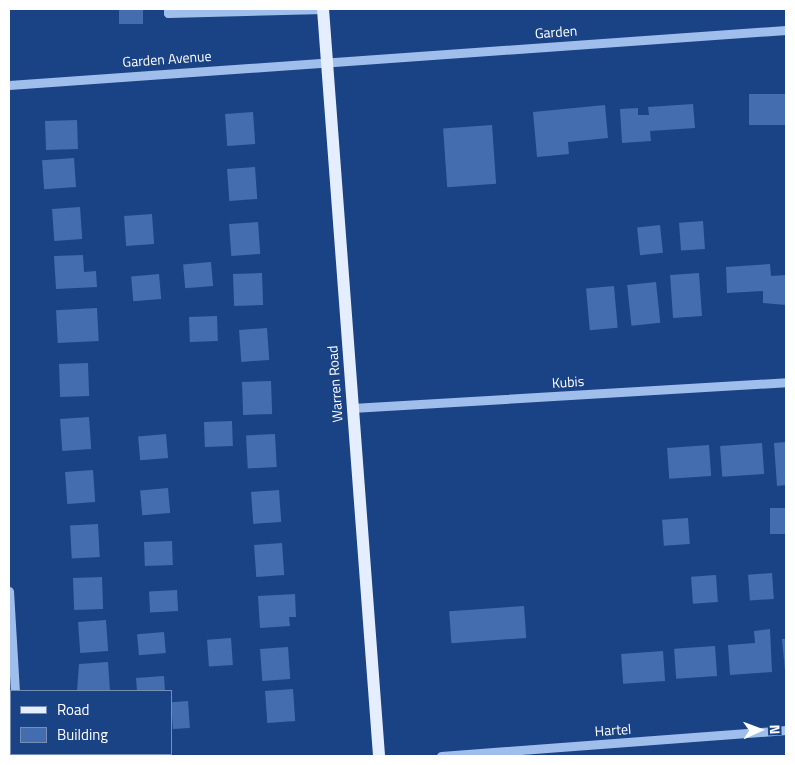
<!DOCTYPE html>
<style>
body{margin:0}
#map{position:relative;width:795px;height:765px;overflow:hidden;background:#1a4385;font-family:"Titillium Web",sans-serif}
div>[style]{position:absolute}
.building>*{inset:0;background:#436dae;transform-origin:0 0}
.minor>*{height:9px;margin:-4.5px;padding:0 4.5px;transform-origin:4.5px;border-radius:4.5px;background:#a0beec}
.major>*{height:12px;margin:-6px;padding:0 6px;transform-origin:6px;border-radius:6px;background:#e5eeff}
span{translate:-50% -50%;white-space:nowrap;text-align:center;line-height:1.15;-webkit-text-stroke:5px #1a4385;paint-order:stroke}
.street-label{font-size:14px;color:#fff}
.frame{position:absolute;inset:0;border:10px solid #fff;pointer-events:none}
.legend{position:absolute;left:10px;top:690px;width:162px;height:65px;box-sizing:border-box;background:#1a4385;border:1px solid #768eb6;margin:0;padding:6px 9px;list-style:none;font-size:15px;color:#fff}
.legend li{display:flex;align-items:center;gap:10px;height:25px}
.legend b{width:25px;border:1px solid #768eb6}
.north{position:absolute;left:735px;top:705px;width:50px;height:50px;-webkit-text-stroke:4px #1a4385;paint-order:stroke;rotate:88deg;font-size:14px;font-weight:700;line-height:20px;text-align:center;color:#fff}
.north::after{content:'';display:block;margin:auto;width:18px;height:22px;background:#fff;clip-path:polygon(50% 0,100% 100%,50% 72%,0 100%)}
</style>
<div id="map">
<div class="building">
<i style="left:119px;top:9px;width:24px;height:15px"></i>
<i style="left:786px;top:94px;width:31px;height:37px;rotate:90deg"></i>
<i style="clip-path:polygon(693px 104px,695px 128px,650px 131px,651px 141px,622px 143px,620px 109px,638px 108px,638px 115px,649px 115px,648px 107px)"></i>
<i style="clip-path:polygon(605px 105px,608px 138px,568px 142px,569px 154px,537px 157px,533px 112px)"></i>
<i style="left:253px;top:112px;width:32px;height:28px;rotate:86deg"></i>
<i style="left:77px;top:120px;width:29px;height:32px;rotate:88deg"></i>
<i style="left:492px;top:125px;width:59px;height:49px;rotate:86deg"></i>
<i style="left:74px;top:158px;width:29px;height:32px;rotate:86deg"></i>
<i style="left:255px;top:167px;width:32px;height:28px;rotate:86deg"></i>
<i style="left:80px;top:207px;width:32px;height:28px;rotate:86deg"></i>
<i style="left:152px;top:214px;width:30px;height:28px;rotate:86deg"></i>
<i style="left:703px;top:221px;width:28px;height:24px;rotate:86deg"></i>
<i style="left:258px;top:222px;width:32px;height:29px;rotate:86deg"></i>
<i style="left:660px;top:225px;width:28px;height:23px;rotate:84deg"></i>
<i style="clip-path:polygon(83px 255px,84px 272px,96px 271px,97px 287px,56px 289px,54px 256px)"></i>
<i style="left:211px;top:262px;width:24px;height:28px;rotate:85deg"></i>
<i style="clip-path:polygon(770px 264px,771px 276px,786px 275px,786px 305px,763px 303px,763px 291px,727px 293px,726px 267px)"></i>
<i style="left:262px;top:273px;width:32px;height:29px;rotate:88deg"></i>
<i style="left:699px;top:273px;width:43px;height:29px;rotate:86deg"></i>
<i style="left:159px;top:274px;width:25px;height:28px;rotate:85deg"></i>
<i style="left:656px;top:282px;width:41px;height:29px;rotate:84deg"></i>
<i style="left:614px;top:286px;width:42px;height:28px;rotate:85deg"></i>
<i style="left:97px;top:308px;width:33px;height:41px;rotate:87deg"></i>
<i style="left:217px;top:316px;width:25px;height:28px;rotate:88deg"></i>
<i style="left:267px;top:328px;width:32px;height:28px;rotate:86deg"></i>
<i style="left:88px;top:363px;width:33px;height:29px;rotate:88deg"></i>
<i style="left:271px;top:381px;width:33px;height:29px;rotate:88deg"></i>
<i style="left:89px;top:417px;width:32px;height:29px;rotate:86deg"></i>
<i style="left:232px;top:421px;width:25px;height:28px;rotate:88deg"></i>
<i style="left:166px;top:434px;width:24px;height:28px;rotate:85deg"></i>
<i style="left:275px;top:434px;width:33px;height:29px;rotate:87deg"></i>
<i style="clip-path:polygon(786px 442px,786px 485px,777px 486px,774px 443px)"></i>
<i style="left:762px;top:443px;width:31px;height:42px;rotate:86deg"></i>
<i style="left:709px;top:445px;width:31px;height:42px;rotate:86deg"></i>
<i style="left:93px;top:470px;width:32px;height:28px;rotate:86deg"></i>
<i style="left:168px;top:488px;width:25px;height:28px;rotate:85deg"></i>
<i style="left:279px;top:490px;width:32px;height:28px;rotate:86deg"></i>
<i style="left:786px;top:508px;width:26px;height:16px;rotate:90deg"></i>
<i style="left:688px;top:518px;width:26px;height:26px;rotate:86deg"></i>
<i style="left:98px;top:524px;width:33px;height:28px;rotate:87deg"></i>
<i style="left:172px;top:541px;width:24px;height:28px;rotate:88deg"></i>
<i style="left:282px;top:543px;width:32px;height:28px;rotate:86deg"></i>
<i style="left:772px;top:573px;width:26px;height:24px;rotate:86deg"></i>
<i style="left:716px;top:575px;width:27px;height:25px;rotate:86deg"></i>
<i style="left:102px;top:577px;width:32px;height:29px;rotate:88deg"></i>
<i style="left:177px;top:590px;width:21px;height:28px;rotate:87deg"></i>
<i style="clip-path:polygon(295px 594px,296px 617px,289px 617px,290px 626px,260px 628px,258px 596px)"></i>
<i style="left:524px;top:606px;width:32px;height:75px;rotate:86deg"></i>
<i style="left:106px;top:620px;width:31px;height:28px;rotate:86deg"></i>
<i style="clip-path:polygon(770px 629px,772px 672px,730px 675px,728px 645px,755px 643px,754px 631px)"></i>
<i style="left:164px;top:632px;width:21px;height:27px;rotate:85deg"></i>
<i style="left:231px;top:638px;width:27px;height:24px;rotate:86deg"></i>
<i style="clip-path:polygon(782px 639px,786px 639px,786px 670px,785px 670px)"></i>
<i style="left:715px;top:646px;width:30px;height:41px;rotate:86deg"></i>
<i style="left:288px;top:647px;width:32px;height:28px;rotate:86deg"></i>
<i style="left:663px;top:651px;width:30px;height:42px;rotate:86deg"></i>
<i style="clip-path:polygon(108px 662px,110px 691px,77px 691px,79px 664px)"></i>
<i style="left:164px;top:676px;width:15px;height:28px;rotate:86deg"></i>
<i style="left:293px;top:689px;width:32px;height:28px;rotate:86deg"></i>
<i style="left:188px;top:701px;width:27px;height:17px;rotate:86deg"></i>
</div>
<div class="minor">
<i style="left:168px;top:9px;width:4px;rotate:90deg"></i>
<i style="left:168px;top:13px;width:155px;rotate:-1.5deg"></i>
<i style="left:9px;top:85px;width:779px;rotate:-4.05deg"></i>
<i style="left:352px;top:408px;width:435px;rotate:-3.4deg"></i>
<i style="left:9px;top:591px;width:100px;rotate:86.6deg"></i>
<i style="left:19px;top:754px;width:2px;rotate:90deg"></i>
<i style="left:441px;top:756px;width:346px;rotate:-4.3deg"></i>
</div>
<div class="major">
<i style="left:323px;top:9px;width:749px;rotate:85.71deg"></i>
</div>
<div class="street-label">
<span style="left:556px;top:32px;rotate:-4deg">Garden</span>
<span style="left:167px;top:59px;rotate:-4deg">Garden Avenue</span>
<span style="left:568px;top:382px;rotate:-4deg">Kubis</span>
<span style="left:335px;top:384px;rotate:-94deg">Warren Road</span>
<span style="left:613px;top:730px;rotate:-4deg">Hartel</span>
</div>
<div class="frame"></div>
<ul class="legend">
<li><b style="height:6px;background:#e5eeff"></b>Road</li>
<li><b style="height:14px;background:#436dae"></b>Building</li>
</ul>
<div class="north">N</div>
</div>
